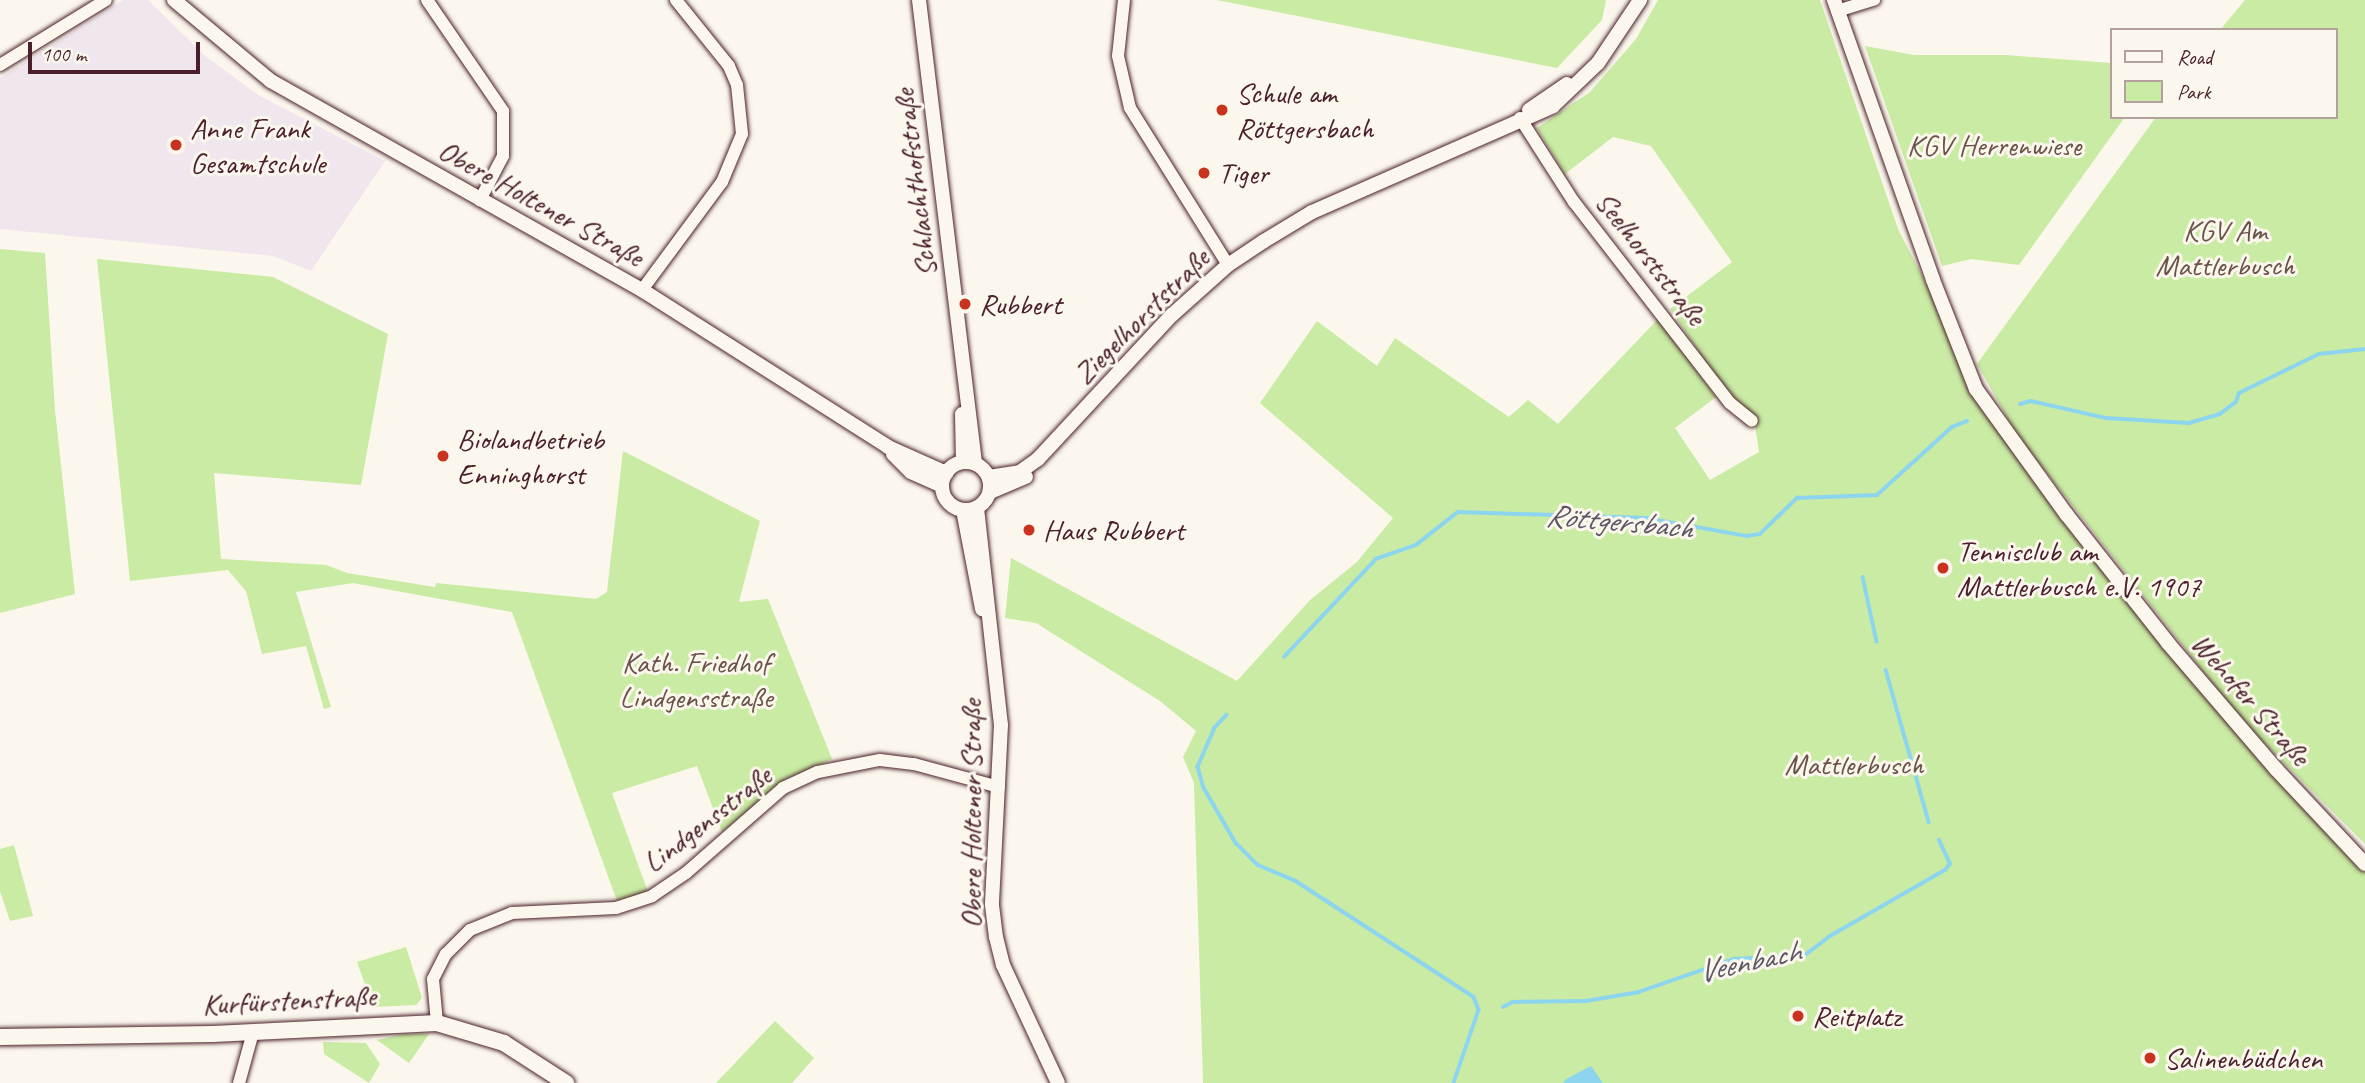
<!DOCTYPE html>
<meta charset="utf-8">
<style>
body{margin:0}
#map{position:relative;width:2365px;height:1083px;overflow:hidden;background:#fbf7ec;font-family:Caveat,sans-serif}
div>[style]{position:absolute}
.built>*{inset:0;background:#f0e6ed}
.green>*{inset:0;background:#c9eba3}
.water>*{inset:0;background:#8dd5ef}
.stream>*{height:3.5px;margin:-1.75px;padding:0 1.75px;transform-origin:1.75px;border-radius:1.75px;background:#8dd5ef}
.roads{filter:drop-shadow(0 0 2px #4a1f2b) drop-shadow(0 0 2px #4a1f2b)}
.minor>*{height:12px;margin:-6px;padding:0 6px;transform-origin:6px;border-radius:6px;background:#fbf7ec}
.tertiary>*{height:14px;margin:-7px;padding:0 7px;transform-origin:7px;border-radius:7px;background:#fbf7ec}
.tertiary>.ring{margin:-7px;padding:0;box-sizing:content-box;background:none;border:14px solid #fbf7ec;border-radius:50%}
.secondary>*{height:16px;margin:-8px;padding:0 8px;transform-origin:8px;border-radius:8px;background:#fbf7ec}
.dots>*{width:19px;height:19px;translate:-50% -50%;box-sizing:border-box;border:4px solid #fbf7ec;border-radius:50%}
span{translate:-50% -50%;white-space:nowrap;text-align:center;line-height:1.15;-webkit-text-stroke:6px #fbf7ec;paint-order:stroke}
.poi-label{font-size:30px;color:#4a1f2b}
.left{translate:0 -50%;text-align:left}
.park-label{font-size:30px;color:#6a5249}
.street-label{font-size:30px;color:#4a1f2b}
.water-label{font-size:32px;color:#5e5666;font-style:italic}
.legend{position:absolute;left:2110px;top:28px;width:228px;height:91px;box-sizing:border-box;background:#fbf7ec;border:2px solid #b4a19f;margin:0;padding:9px 12px;list-style:none;font-size:21px;color:#4a1f2b}
.legend li{display:flex;align-items:center;gap:14px;height:35px}
.legend b{width:35px;border:2px solid #b4a19f}
.scale{position:absolute;left:28px;top:42px;width:172px;height:32px;box-sizing:border-box;border:4px solid #4a1f2b;border-top:0;padding-left:9px;font-size:21px;line-height:24px;white-space:nowrap;color:#4a1f2b;-webkit-text-stroke:5px #fbf7ec;paint-order:stroke}
</style>
<div id="map">
<div class="built">
<i style="clip-path:polygon(123px 0,148px 0,204px 55px,258px 95px,385px 161px,311px 271px,273px 256px,0 229px,0 78px)"></i>
</div>
<div class="green">
<i style="clip-path:polygon(1217px 0,1606px 0,1602px 20px,1557px 68px)"></i>
<i style="clip-path:polygon(1658px 0,1820px 0,1898px 229px,2010px 446px,2365px 868px,2365px 1083px,1203px 1083px,1194px 783px,1183px 757px,1196px 731px,1160px 701px,1036px 623px,1005px 618px,1011px 558px,1237px 681px,1310px 600px,1357px 562px,1393px 518px,1260px 403px,1317px 321px,1377px 366px,1395px 338px,1509px 417px,1528px 400px,1558px 424px,1658px 319px,1716px 397px,1675px 428px,1710px 480px,1759px 452px,1754px 419px,1732px 400px,1670px 309px,1732px 262px,1651px 146px,1613px 137px,1565px 174px,1537px 128px,1590px 92px,1636px 39px)"></i>
<i style="clip-path:polygon(2245px 0,2365px 0,2365px 844px,2243px 722px,2017px 435px,1977px 364px,2156px 117px,2335px 117px,2335px 30px,2220px 30px)"></i>
<i style="clip-path:polygon(1865px 46px,1914px 55px,2005px 55px,2111px 63px,2111px 117px,2125px 117px,2019px 265px,1971px 259px,1942px 266px)"></i>
<i style="clip-path:polygon(0 249px,45px 253px,55px 410px,75px 594px,0 613px)"></i>
<i style="clip-path:polygon(97px 259px,273px 277px,388px 334px,361px 485px,214px 473px,221px 559px,326px 565px,347px 573px,435px 587px,436px 583px,596px 599px,607px 592px,623px 451px,760px 521px,739px 602px,768px 599px,832px 759px,784px 780px,722px 832px,697px 766px,612px 793px,648px 892px,617px 901px,512px 612px,353px 583px,296px 592px,331px 707px,324px 709px,306px 646px,262px 654px,246px 591px,228px 570px,130px 581px)"></i>
<i style="clip-path:polygon(14px 845px,33px 916px,10px 921px,0 891px,0 849px)"></i>
<i style="clip-path:polygon(406px 947px,422px 998px,416px 1005px,373px 1007px,357px 962px)"></i>
<i style="clip-path:polygon(775px 1021px,814px 1058px,792px 1083px,716px 1083px)"></i>
<i style="clip-path:polygon(404px 1034px,429px 1034px,409px 1063px,377px 1040px)"></i>
<i style="clip-path:polygon(323px 1042px,366px 1043px,380px 1064px,369px 1083px,324px 1054px)"></i>
</div>
<div class="water">
<i style="clip-path:polygon(1591px 1066px,1603px 1083px,1563px 1083px,1566px 1079px)"></i>
</div>
<div class="stream">
<i style="left:2020px;top:404px;width:11px;rotate:-15deg"></i>
<i style="left:2031px;top:401px;width:77px;rotate:12.8deg"></i>
<i style="left:2106px;top:418px;width:83px;rotate:3.4deg"></i>
<i style="left:2189px;top:423px;width:32px;rotate:-16deg"></i>
<i style="left:2220px;top:414px;width:20px;rotate:-37deg"></i>
<i style="left:2236px;top:402px;width:9px;rotate:-72deg"></i>
<i style="left:2239px;top:393px;width:89px;rotate:-26deg"></i>
<i style="left:2319px;top:354px;width:46px;rotate:-6.2deg"></i>
<i style="left:1863px;top:577px;width:66px;rotate:77.8deg"></i>
<i style="left:1284px;top:657px;width:134px;rotate:-46.8deg"></i>
<i style="left:1376px;top:559px;width:42px;rotate:-19.3deg"></i>
<i style="left:1416px;top:545px;width:53px;rotate:-38.2deg"></i>
<i style="left:1458px;top:512px;width:188px;rotate:1.8deg"></i>
<i style="left:1646px;top:518px;width:103px;rotate:10.1deg"></i>
<i style="left:1747px;top:536px;width:13px;rotate:-9deg"></i>
<i style="left:1760px;top:534px;width:52px;rotate:-44.2deg"></i>
<i style="left:1797px;top:498px;width:80px;rotate:-2.1deg"></i>
<i style="left:1877px;top:495px;width:101px;rotate:-42.2deg"></i>
<i style="left:1952px;top:427px;width:16px;rotate:-22deg"></i>
<i style="left:1886px;top:670px;width:158px;rotate:74.2deg"></i>
<i style="left:1227px;top:715px;width:18px;rotate:133deg"></i>
<i style="left:1215px;top:728px;width:43px;rotate:113.6deg"></i>
<i style="left:1198px;top:767px;width:22px;rotate:74deg"></i>
<i style="left:1204px;top:788px;width:64px;rotate:59.8deg"></i>
<i style="left:1236px;top:843px;width:31px;rotate:45deg"></i>
<i style="left:1258px;top:865px;width:41px;rotate:22.8deg"></i>
<i style="left:1296px;top:881px;width:212px;rotate:33.1deg"></i>
<i style="left:1474px;top:997px;width:14px;rotate:69deg"></i>
<i style="left:1479px;top:1010px;width:77px;rotate:108.9deg"></i>
<i style="left:1503px;top:1007px;width:11px;rotate:-27deg"></i>
<i style="left:1513px;top:1002px;width:73px;rotate:-0.8deg"></i>
<i style="left:1586px;top:1001px;width:54px;rotate:-9.6deg"></i>
<i style="left:1639px;top:992px;width:101px;rotate:-19.2deg"></i>
<i style="left:1734px;top:959px;width:71px;rotate:-3.2deg"></i>
<i style="left:1805px;top:955px;width:31px;rotate:-37deg"></i>
<i style="left:1830px;top:936px;width:133px;rotate:-29.9deg"></i>
<i style="left:1945px;top:870px;width:8px;rotate:-50deg"></i>
<i style="left:1950px;top:864px;width:26px;rotate:-115deg"></i>
</div>
<div class="roads">
<div class="minor">
<i style="left:427px;top:0;width:135px;rotate:55.6deg"></i>
<i style="left:503px;top:111px;width:45px;rotate:90deg"></i>
<i style="left:503px;top:156px;width:50px;rotate:117.6deg"></i>
<i style="left:1124px;top:0;width:56px;rotate:96.1deg"></i>
<i style="left:1118px;top:56px;width:53px;rotate:77deg"></i>
<i style="left:1130px;top:108px;width:185px;rotate:58deg"></i>
<i style="left:1837px;top:11px;width:39px;rotate:-17deg"></i>
<i style="left:0;top:65px;width:124px;rotate:-31.5deg"></i>
<i style="left:1520px;top:118px;width:100px;rotate:57.3deg"></i>
<i style="left:1574px;top:202px;width:254px;rotate:52.2deg"></i>
<i style="left:1730px;top:403px;width:28px;rotate:39deg"></i>
<i style="left:642px;top:290px;width:134px;rotate:-53.5deg"></i>
<i style="left:722px;top:182px;width:52px;rotate:-67.4deg"></i>
<i style="left:742px;top:134px;width:49px;rotate:-95.8deg"></i>
<i style="left:737px;top:85px;width:21px;rotate:-113deg"></i>
<i style="left:729px;top:66px;width:85px;rotate:-128.8deg"></i>
<i style="left:437px;top:1023px;width:44px;rotate:-95.2deg"></i>
<i style="left:433px;top:979px;width:28px;rotate:-63deg"></i>
<i style="left:446px;top:954px;width:34px;rotate:-45deg"></i>
<i style="left:470px;top:930px;width:45px;rotate:-22deg"></i>
<i style="left:512px;top:913px;width:104px;rotate:-2.8deg"></i>
<i style="left:616px;top:908px;width:38px;rotate:-18deg"></i>
<i style="left:652px;top:896px;width:41px;rotate:-34.1deg"></i>
<i style="left:686px;top:873px;width:129px;rotate:-41.2deg"></i>
<i style="left:783px;top:788px;width:38px;rotate:-25deg"></i>
<i style="left:818px;top:772px;width:63px;rotate:-11deg"></i>
<i style="left:880px;top:760px;width:34px;rotate:7deg"></i>
<i style="left:914px;top:764px;width:88px;rotate:15.1deg"></i>
<i style="left:239px;top:1083px;width:53px;rotate:-74.6deg"></i>
</div>
<div class="tertiary">
<i style="left:174px;top:0;width:126px;rotate:39.9deg"></i>
<i style="left:271px;top:81px;width:426px;rotate:29.4deg"></i>
<i style="left:642px;top:290px;width:292px;rotate:32.5deg"></i>
<i style="left:888px;top:447px;width:64px;rotate:24.1deg"></i>
<i style="left:919px;top:0;width:466px;rotate:83.1deg"></i>
<i style="left:1834px;top:0;width:297px;rotate:70.5deg"></i>
<i style="left:1933px;top:280px;width:117px;rotate:68.5deg"></i>
<i style="left:1976px;top:389px;width:155px;rotate:54.2deg"></i>
<i style="left:2067px;top:515px;width:163px;rotate:51.7deg"></i>
<i style="left:2168px;top:643px;width:166px;rotate:49.4deg"></i>
<i style="left:2276px;top:769px;width:130px;rotate:46.9deg"></i>
<i style="left:1529px;top:110px;width:46px;rotate:-34.4deg"></i>
<i style="left:962px;top:414px;width:48px;rotate:88.8deg"></i>
<i style="left:893px;top:454px;width:25px;rotate:45deg"></i>
<i style="left:911px;top:472px;width:34px;rotate:24deg"></i>
<i class="ring" style="left:942px;top:462px;width:34px;height:34px"></i>
<i style="left:989px;top:477px;width:31px;rotate:-9deg"></i>
<i style="left:1020px;top:472px;width:22px;rotate:-36deg"></i>
<i style="left:1038px;top:459px;width:197px;rotate:-47.1deg"></i>
<i style="left:1172px;top:315px;width:75px;rotate:-41.8deg"></i>
<i style="left:1228px;top:265px;width:43px;rotate:-33.7deg"></i>
<i style="left:1264px;top:241px;width:56px;rotate:-31.1deg"></i>
<i style="left:1312px;top:212px;width:263px;rotate:-23.7deg"></i>
<i style="left:1553px;top:106px;width:62px;rotate:-43.7deg"></i>
<i style="left:1598px;top:63px;width:76px;rotate:-56.3deg"></i>
<i style="left:990px;top:492px;width:39px;rotate:-23deg"></i>
<i style="left:977px;top:508px;width:218px;rotate:83.7deg"></i>
<i style="left:1001px;top:725px;width:180px;rotate:92.9deg"></i>
<i style="left:992px;top:905px;width:32px;rotate:83deg"></i>
<i style="left:996px;top:937px;width:29px;rotate:76deg"></i>
<i style="left:1003px;top:965px;width:130px;rotate:65deg"></i>
<i style="left:963px;top:510px;width:101px;rotate:79.1deg"></i>
</div>
<div class="secondary">
<i style="left:0;top:1037px;width:213px;rotate:-0.8deg"></i>
<i style="left:213px;top:1034px;width:224px;rotate:-2.8deg"></i>
<i style="left:437px;top:1023px;width:70px;rotate:16.6deg"></i>
<i style="left:504px;top:1043px;width:74px;rotate:32.8deg"></i>
</div>
</div>
<div class="dots">
<i style="left:1222px;top:110px;background:#c8321e"></i>
<i style="left:176px;top:145px;background:#c8321e"></i>
<i style="left:1204px;top:173px;background:#c8321e"></i>
<i style="left:965px;top:304px;background:#c8321e"></i>
<i style="left:443px;top:456px;background:#c8321e"></i>
<i style="left:1029px;top:530px;background:#c8321e"></i>
<i style="left:1943px;top:568px;background:#c8321e"></i>
<i style="left:1798px;top:1016px;background:#c8321e"></i>
<i style="left:2150px;top:1058px;background:#c8321e"></i>
</div>
<div class="poi-label">
<span class="left" style="left:1236px;top:110px">Schule am<br>Röttgersbach</span>
<span class="left" style="left:190px;top:145px">Anne Frank<br>Gesamtschule</span>
<span class="left" style="left:1218px;top:173px">Tiger</span>
<span class="left" style="left:979px;top:304px">Rubbert</span>
<span class="left" style="left:457px;top:456px">Biolandbetrieb<br>Enninghorst</span>
<span class="left" style="left:1043px;top:530px">Haus Rubbert</span>
<span class="left" style="left:1957px;top:568px">Tennisclub am<br>Mattlerbusch e.V. 1907</span>
<span class="left" style="left:1812px;top:1016px">Reitplatz</span>
<span class="left" style="left:2164px;top:1058px">Salinenbüdchen</span>
</div>
<div class="park-label">
<span style="left:1994px;top:145px">KGV Herrenwiese</span>
<span style="left:2225px;top:247px">KGV Am<br>Mattlerbusch</span>
<span style="left:696px;top:679px">Kath. Friedhof<br>Lindgensstraße</span>
<span style="left:1854px;top:764px">Mattlerbusch</span>
</div>
<div class="street-label">
<span style="left:915px;top:183px;rotate:-97deg">Schlachthofstraße</span>
<span style="left:541px;top:203px;rotate:29deg">Obere Holtener Straße</span>
<span style="left:1651px;top:258px;rotate:52deg">Seelhorststraße</span>
<span style="left:1141px;top:316px;rotate:-45deg">Ziegelhorststraße</span>
<span style="left:2251px;top:699px;rotate:49deg">Wehofer Straße</span>
<span style="left:971px;top:814px;rotate:-90deg">Obere Holtener Straße</span>
<span style="left:707px;top:819px;rotate:-38deg">Lindgensstraße</span>
<span style="left:289px;top:1000px;rotate:-3deg">Kurfürstenstraße</span>
</div>
<div class="water-label">
<span style="left:1619px;top:522px;rotate:5deg">Röttgersbach</span>
<span style="left:1749px;top:962px;rotate:-12deg">Veenbach</span>
</div>
<ul class="legend">
<li><b style="height:9px;background:#fbf7ec"></b>Road</li>
<li><b style="height:19px;background:#c9eba3"></b>Park</li>
</ul>
<div class="scale">100 m</div>
</div>
